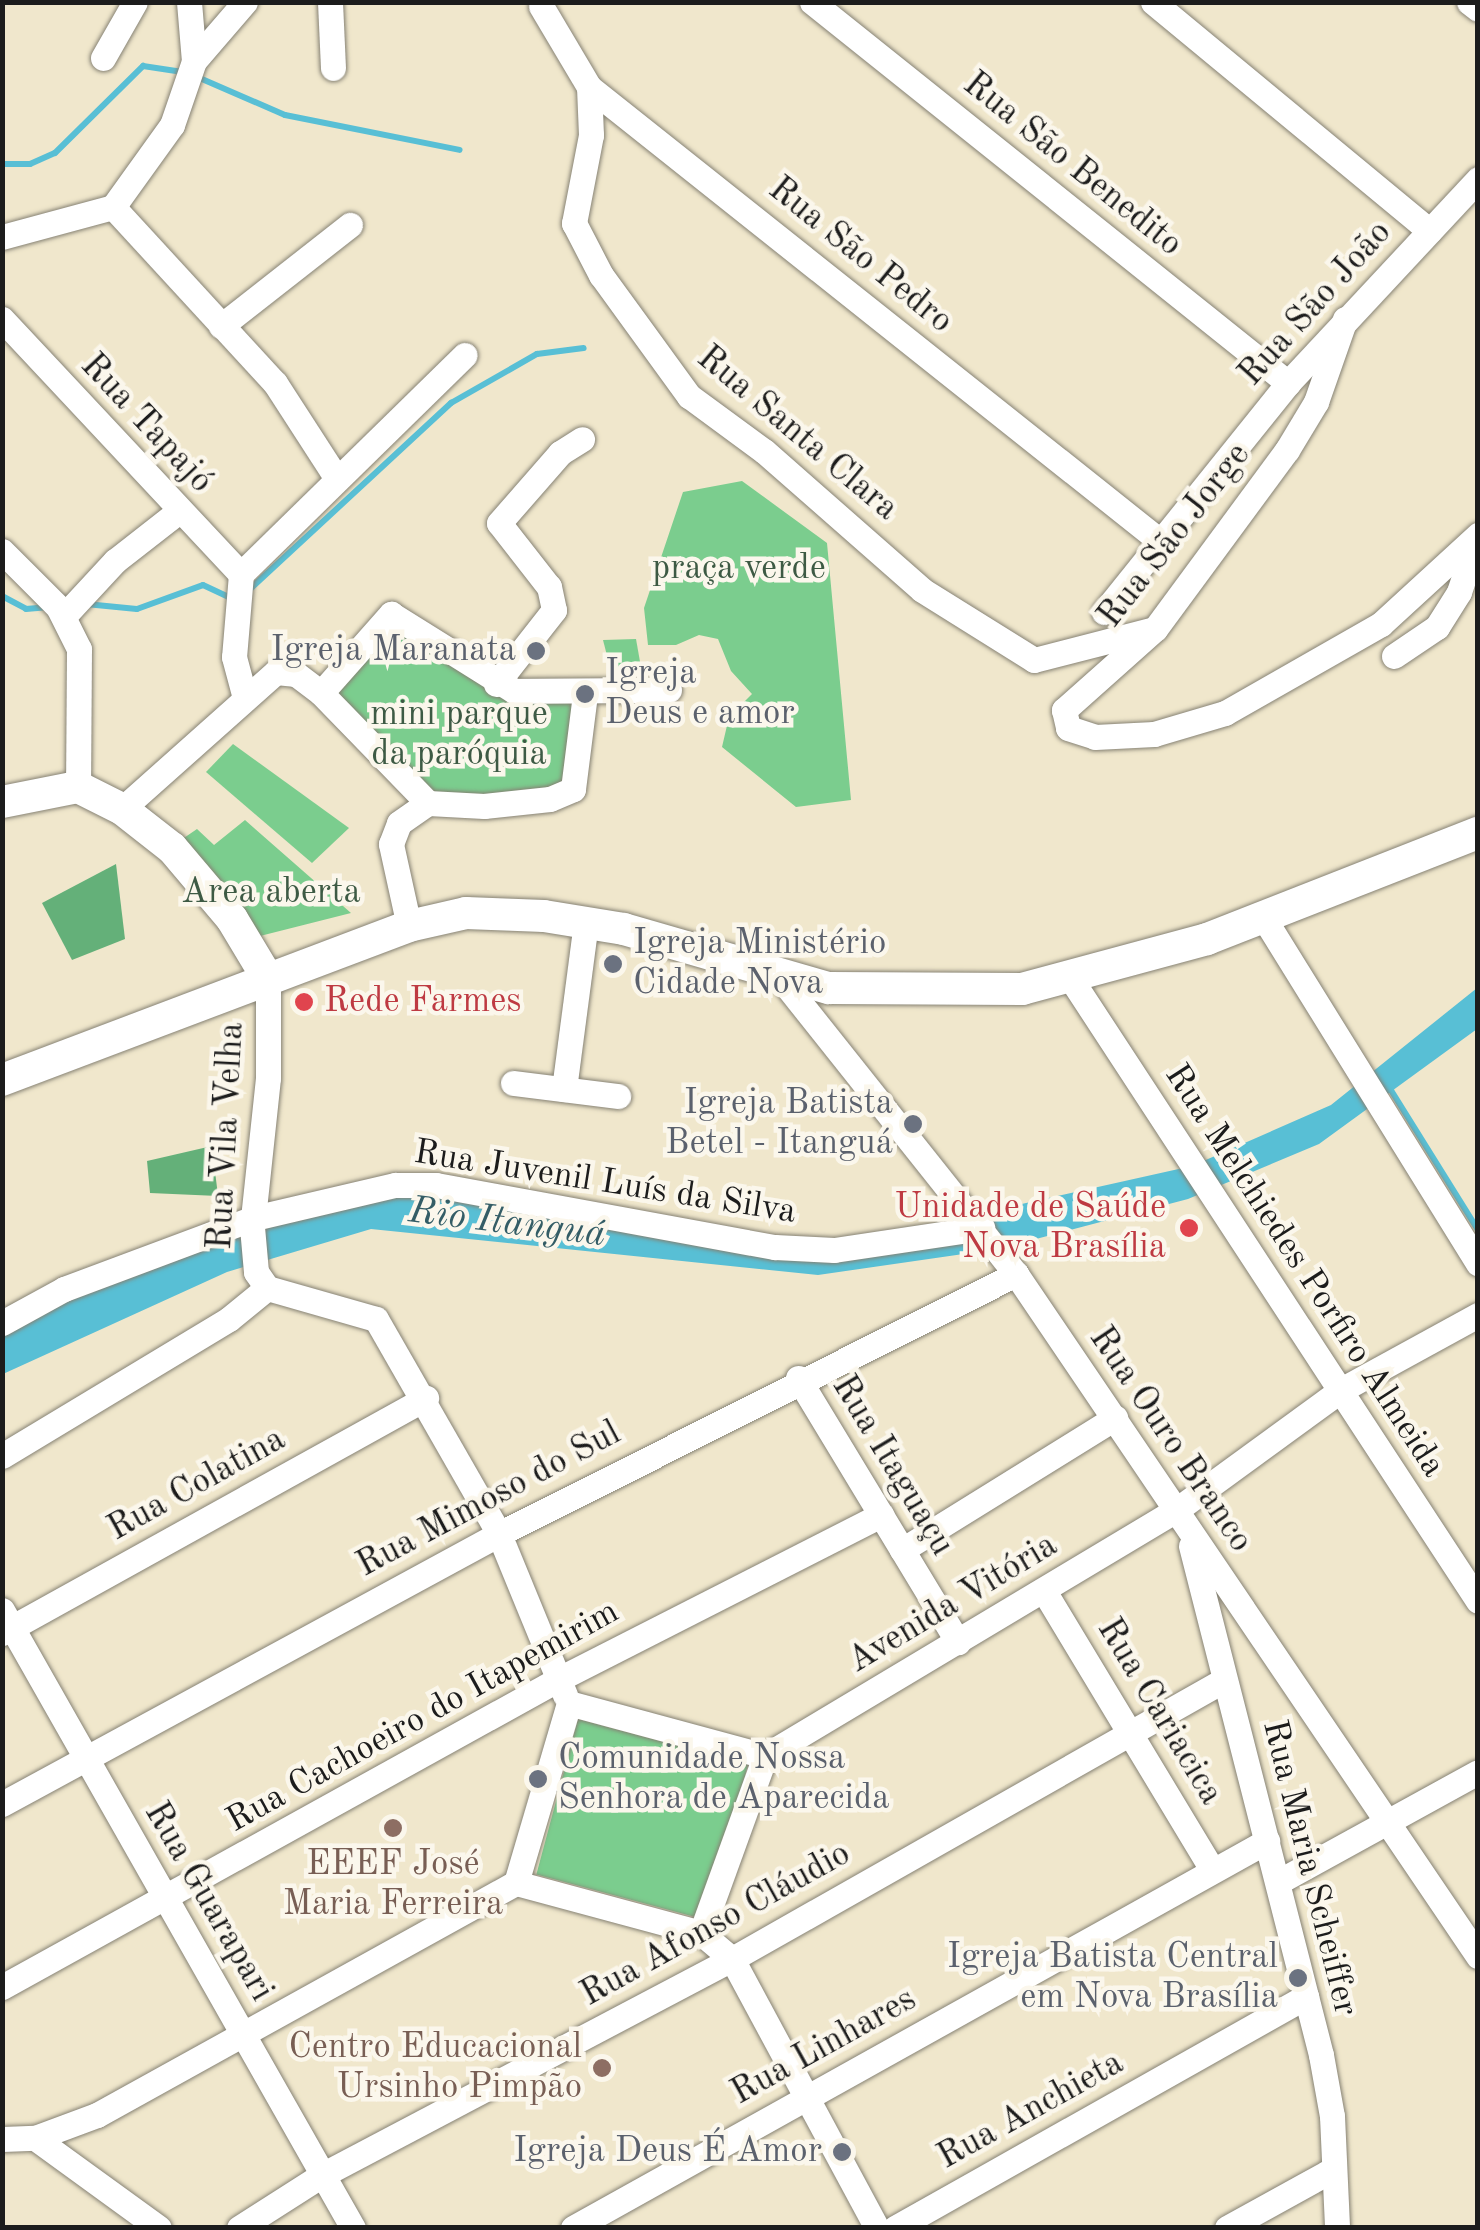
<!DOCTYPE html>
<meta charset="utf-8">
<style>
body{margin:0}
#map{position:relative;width:1480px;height:2230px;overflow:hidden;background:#f0e7cc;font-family:"Old Standard TT",serif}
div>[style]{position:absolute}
.green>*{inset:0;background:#7bcd8e;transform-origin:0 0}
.forest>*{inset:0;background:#64b079}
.water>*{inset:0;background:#58bfd5}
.stream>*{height:6px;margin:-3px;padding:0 3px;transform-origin:3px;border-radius:3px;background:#58bfd5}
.roads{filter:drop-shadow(0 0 2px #868274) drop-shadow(0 0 2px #868274)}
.minor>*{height:25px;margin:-12.5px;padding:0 12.5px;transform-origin:12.5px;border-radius:12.5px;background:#fff}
.tertiary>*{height:32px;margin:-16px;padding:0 16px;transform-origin:16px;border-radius:16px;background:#fff}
.dots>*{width:28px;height:28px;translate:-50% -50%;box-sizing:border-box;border:5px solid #fbf7ec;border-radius:50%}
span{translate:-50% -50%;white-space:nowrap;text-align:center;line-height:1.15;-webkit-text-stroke:9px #fbf7ec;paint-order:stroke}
.street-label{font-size:35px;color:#1c1c1c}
.park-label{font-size:35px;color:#3d5a44}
.worship-label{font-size:35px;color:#5b616d}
.right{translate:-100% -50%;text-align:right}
.left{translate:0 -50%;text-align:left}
.health-label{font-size:35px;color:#be3a42}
.education-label{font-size:35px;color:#785e54}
.water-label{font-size:38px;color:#345d66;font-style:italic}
.frame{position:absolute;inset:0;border:5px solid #1c1c1c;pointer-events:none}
</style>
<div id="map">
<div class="green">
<i style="clip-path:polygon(742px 481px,827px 543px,851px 800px,796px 807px,722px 747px,729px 717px,752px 694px,731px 671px,718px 639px,699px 635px,676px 645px,648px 645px,644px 608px,683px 492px)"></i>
<i style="clip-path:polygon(393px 621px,513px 695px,578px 700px,569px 785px,549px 795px,430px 798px,327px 693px)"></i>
<i style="clip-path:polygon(636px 639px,642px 673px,613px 679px,603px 640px)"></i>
<i style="clip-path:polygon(233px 744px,349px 828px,312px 863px,206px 772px)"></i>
<i style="clip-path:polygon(245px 820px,351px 913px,260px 936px,178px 842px,197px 829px,214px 845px)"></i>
<i style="left:578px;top:1719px;width:176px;height:161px;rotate:15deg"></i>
</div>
<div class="forest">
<i style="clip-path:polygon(116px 864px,125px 939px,72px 960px,42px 903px)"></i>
<i style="clip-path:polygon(212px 1146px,218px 1196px,150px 1193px,147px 1161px)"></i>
</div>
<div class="water">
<i style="clip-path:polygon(1477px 988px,1477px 1029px,1319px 1144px,1188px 1199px,998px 1249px,818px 1275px,371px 1229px,227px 1272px,3px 1374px,3px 1326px,66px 1285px,291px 1219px,412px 1193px,790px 1253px,965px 1228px,990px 1211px,1192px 1166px,1331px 1105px)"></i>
</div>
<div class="stream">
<i style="left:195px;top:76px;width:98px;rotate:23.4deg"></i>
<i style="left:285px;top:115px;width:178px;rotate:11.3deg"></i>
<i style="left:2px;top:164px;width:28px"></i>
<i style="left:30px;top:164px;width:27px;rotate:-24deg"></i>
<i style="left:55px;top:153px;width:124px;rotate:-44.7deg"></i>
<i style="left:143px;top:66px;width:40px;rotate:8.5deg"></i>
<i style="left:248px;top:591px;width:277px;rotate:-42.8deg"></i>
<i style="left:451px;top:403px;width:99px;rotate:-29.7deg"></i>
<i style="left:537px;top:354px;width:47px;rotate:-7.3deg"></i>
<i style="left:2px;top:596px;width:27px;rotate:28deg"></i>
<i style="left:26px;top:609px;width:23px;rotate:-5deg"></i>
<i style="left:86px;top:604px;width:51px;rotate:5.6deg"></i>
<i style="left:137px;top:609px;width:70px;rotate:-20deg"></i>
<i style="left:203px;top:585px;width:33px;rotate:25deg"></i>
<i style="left:1389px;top:1087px;width:168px;rotate:58.1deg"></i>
</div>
<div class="roads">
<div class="minor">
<i style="left:189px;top:2px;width:59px;rotate:85.2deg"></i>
<i style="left:330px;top:2px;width:66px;rotate:87.4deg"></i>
<i style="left:812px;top:2px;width:610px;rotate:38.67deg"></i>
<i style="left:1153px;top:2px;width:359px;rotate:39.6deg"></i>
<i style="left:1469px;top:2px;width:11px;rotate:38deg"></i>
<i style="left:541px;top:6px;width:94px;rotate:59.3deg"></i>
<i style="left:589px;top:87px;width:729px;rotate:38.49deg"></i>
<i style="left:103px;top:58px;width:64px;rotate:-60.3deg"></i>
<i style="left:589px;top:87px;width:48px;rotate:87.6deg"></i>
<i style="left:591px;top:135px;width:90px;rotate:100.9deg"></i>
<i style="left:574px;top:223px;width:59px;rotate:62.6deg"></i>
<i style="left:601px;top:275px;width:150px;rotate:54deg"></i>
<i style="left:689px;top:396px;width:93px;rotate:36.3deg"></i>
<i style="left:764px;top:451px;width:210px;rotate:41.3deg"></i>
<i style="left:922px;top:590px;width:132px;rotate:32deg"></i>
<i style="left:1034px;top:660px;width:121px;rotate:-14.4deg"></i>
<i style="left:113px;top:207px;width:239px;rotate:47.4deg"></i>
<i style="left:275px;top:383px;width:114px;rotate:57.1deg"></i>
<i style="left:2px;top:237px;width:115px;rotate:-15.1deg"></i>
<i style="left:113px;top:207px;width:101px;rotate:-54.3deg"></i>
<i style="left:172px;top:125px;width:68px;rotate:-71deg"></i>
<i style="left:194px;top:61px;width:78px;rotate:-49.2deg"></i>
<i style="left:2px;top:319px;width:349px;rotate:46.9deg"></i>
<i style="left:1345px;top:319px;width:88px;rotate:109.3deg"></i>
<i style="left:1316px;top:402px;width:56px;rotate:121.1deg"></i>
<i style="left:1287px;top:450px;width:222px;rotate:126.4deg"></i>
<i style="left:1155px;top:629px;width:122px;rotate:138.3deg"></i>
<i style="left:1064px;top:710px;width:18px;rotate:77deg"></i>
<i style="left:1068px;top:728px;width:28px;rotate:18deg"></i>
<i style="left:1095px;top:737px;width:59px;rotate:-2.9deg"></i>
<i style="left:1154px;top:734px;width:74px;rotate:-16.5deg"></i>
<i style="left:1225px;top:713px;width:180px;rotate:-29.7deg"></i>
<i style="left:1381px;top:624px;width:132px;rotate:-42.5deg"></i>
<i style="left:221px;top:326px;width:164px;rotate:-38.1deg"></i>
<i style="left:2px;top:551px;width:79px;rotate:45deg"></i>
<i style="left:58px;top:607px;width:47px;rotate:63.4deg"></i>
<i style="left:79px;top:649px;width:138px;rotate:90.4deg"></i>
<i style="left:241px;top:574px;width:313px;rotate:-44.4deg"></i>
<i style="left:241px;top:574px;width:83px;rotate:94.8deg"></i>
<i style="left:234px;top:657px;width:42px;rotate:75deg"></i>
<i style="left:1104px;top:612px;width:294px;rotate:-51.2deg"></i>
<i style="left:1288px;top:383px;width:279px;rotate:-47deg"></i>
<i style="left:64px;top:616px;width:75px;rotate:-47.2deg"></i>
<i style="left:115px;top:561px;width:81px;rotate:-38deg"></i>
<i style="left:1394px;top:656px;width:52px;rotate:-34deg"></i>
<i style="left:1437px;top:627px;width:41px;rotate:-57.8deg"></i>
<i style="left:1459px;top:592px;width:54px;rotate:-71.6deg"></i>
<i style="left:496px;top:684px;width:94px;rotate:-51.9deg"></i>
<i style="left:554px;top:610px;width:24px;rotate:-102deg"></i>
<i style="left:549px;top:587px;width:81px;rotate:-128deg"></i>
<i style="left:499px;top:523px;width:93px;rotate:-48.9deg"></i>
<i style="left:560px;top:453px;width:26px;rotate:-32deg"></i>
<i style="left:321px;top:693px;width:106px;rotate:-48.5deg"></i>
<i style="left:391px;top:614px;width:145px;rotate:32deg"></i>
<i style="left:514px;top:691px;width:155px;rotate:-0.4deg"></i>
<i style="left:122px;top:809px;width:206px;rotate:-41.7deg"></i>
<i style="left:276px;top:672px;width:20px;rotate:6deg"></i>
<i style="left:296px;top:674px;width:31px;rotate:37deg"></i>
<i style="left:321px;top:693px;width:153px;rotate:45.8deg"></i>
<i style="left:428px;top:803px;width:56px;rotate:3.1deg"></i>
<i style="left:484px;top:806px;width:66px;rotate:-6.1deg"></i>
<i style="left:550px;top:799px;width:25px;rotate:-23deg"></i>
<i style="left:573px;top:789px;width:96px;rotate:-82.8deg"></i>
<i style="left:1262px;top:915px;width:410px;rotate:58.2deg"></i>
<i style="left:409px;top:926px;width:84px;rotate:-102.4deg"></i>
<i style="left:391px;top:844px;width:22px;rotate:-69deg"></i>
<i style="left:399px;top:823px;width:35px;rotate:-35deg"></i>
<i style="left:268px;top:979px;width:99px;rotate:90deg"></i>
<i style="left:268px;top:1078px;width:150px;rotate:96.1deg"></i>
<i style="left:252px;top:1227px;width:45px;rotate:84.9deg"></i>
<i style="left:256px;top:1272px;width:19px;rotate:55deg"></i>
<i style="left:267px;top:1288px;width:113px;rotate:15.9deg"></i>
<i style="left:376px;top:1319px;width:248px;rotate:60.2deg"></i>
<i style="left:499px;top:1534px;width:174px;rotate:67.7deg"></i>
<i style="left:1071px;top:979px;width:743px;rotate:56.8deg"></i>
<i style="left:782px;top:980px;width:376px;rotate:51.5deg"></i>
<i style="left:1016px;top:1274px;width:824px;rotate:55.89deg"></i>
<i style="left:513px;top:1083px;width:106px;rotate:7.1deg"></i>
<i style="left:564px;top:1089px;width:167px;rotate:-82.5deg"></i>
<i style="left:2px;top:1323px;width:71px;rotate:-28.7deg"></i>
<i style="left:64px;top:1289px;width:203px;rotate:-20.5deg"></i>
<i style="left:254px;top:1218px;width:145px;rotate:-13.2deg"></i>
<i style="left:395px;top:1185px;width:41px"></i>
<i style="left:436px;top:1185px;width:345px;rotate:10.4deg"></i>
<i style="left:775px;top:1247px;width:59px;rotate:2.9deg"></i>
<i style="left:834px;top:1250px;width:150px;rotate:-8.5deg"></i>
<i style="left:798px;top:1378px;width:309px;rotate:58.8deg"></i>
<i style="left:2px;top:1456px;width:265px;rotate:-31.1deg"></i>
<i style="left:229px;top:1319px;width:49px;rotate:-39.2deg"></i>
<i style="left:1191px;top:1546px;width:525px;rotate:75.67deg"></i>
<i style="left:1321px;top:2055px;width:62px;rotate:79.8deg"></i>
<i style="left:1332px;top:2116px;width:112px;rotate:87.4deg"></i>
<i style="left:902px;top:1550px;width:251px;rotate:-31.8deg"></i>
<i style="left:1044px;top:1591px;width:325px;rotate:58.9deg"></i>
<i style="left:2px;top:1610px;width:711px;rotate:60.41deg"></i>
<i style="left:2px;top:1633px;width:485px;rotate:-29deg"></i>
<i style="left:765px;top:1756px;width:478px;rotate:-30.9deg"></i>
<i style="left:1175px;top:1511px;width:205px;rotate:-36.1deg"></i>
<i style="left:1341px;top:1390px;width:156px;rotate:-28.7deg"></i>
<i style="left:2px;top:1804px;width:566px;rotate:-28.51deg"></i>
<i style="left:499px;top:1534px;width:579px;rotate:-26.7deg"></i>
<i style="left:1278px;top:1882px;width:228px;rotate:-28.8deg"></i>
<i style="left:701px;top:1933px;width:188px;rotate:-70.1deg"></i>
<i style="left:765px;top:1756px;width:203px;rotate:-164.9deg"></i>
<i style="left:569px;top:1703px;width:188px;rotate:106.4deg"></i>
<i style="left:516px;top:1883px;width:192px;rotate:15.1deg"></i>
<i style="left:701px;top:1933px;width:40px;rotate:40deg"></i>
<i style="left:732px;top:1959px;width:306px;rotate:61.7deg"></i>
<i style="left:2px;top:1987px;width:634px;rotate:-28.95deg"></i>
<i style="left:557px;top:1680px;width:364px;rotate:-27deg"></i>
<i style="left:35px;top:2138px;width:66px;rotate:-20.4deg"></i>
<i style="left:97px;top:2115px;width:479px;rotate:-29deg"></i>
<i style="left:2px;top:2139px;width:33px;rotate:-2deg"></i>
<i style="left:35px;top:2138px;width:153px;rotate:36deg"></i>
<i style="left:239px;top:2228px;width:98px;rotate:-32.6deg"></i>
<i style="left:322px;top:2175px;width:463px;rotate:-27.8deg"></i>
<i style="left:732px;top:1959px;width:566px;rotate:-29.56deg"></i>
<i style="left:573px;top:2228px;width:795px;rotate:-29.15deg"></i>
<i style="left:895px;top:2228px;width:472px;rotate:-29.4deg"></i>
<i style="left:1227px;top:2228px;width:122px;rotate:-28.9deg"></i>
</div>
<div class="tertiary">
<i style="left:2px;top:802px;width:77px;rotate:-11.2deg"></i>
<i style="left:78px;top:787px;width:49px;rotate:26.6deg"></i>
<i style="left:122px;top:809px;width:63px;rotate:38deg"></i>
<i style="left:172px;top:848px;width:93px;rotate:49.8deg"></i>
<i style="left:232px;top:919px;width:70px;rotate:59deg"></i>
<i style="left:2px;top:1080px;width:435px;rotate:-20.7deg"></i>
<i style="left:409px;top:926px;width:58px;rotate:-12.8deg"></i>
<i style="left:466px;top:913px;width:78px;rotate:2.2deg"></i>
<i style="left:544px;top:916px;width:81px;rotate:9.2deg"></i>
<i style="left:624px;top:929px;width:213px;rotate:16.1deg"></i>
<i style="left:829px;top:988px;width:193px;rotate:0.3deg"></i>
<i style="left:1022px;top:989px;width:192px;rotate:-15.1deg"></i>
<i style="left:1207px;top:939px;width:291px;rotate:-21.4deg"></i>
</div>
</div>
<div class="dots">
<i style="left:536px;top:651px;background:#6b7280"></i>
<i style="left:585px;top:694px;background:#6b7280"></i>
<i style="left:613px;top:964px;background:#6b7280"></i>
<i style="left:304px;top:1002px;background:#e0444e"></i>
<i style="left:913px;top:1124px;background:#6b7280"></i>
<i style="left:1189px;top:1228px;background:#e0444e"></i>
<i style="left:538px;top:1779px;background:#6b7280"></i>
<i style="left:393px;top:1828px;background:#8d6e63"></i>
<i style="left:1298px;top:1978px;background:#6b7280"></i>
<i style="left:602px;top:2068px;background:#8d6e63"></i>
<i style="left:842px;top:2152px;background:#6b7280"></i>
</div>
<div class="street-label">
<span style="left:1072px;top:165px;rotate:39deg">Rua São Benedito</span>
<span style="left:860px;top:256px;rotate:39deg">Rua São Pedro</span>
<span style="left:1316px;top:304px;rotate:-48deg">Rua São João</span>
<span style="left:146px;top:424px;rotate:47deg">Rua Tapajó</span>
<span style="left:797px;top:434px;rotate:40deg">Rua Santa Clara</span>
<span style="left:1175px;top:536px;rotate:-52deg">Rua São Jorge</span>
<span style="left:227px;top:1136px;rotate:-87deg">Rua Vila Velha</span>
<span style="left:605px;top:1183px;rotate:9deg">Rua Juvenil Luís da Silva</span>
<span style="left:1304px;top:1271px;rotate:57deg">Rua Melchiedes Porfiro Almeida</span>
<span style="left:1170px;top:1440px;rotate:56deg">Rua Ouro Branco</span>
<span style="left:892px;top:1466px;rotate:59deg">Rua Itaguaçu</span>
<span style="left:197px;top:1485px;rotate:-29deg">Rua Colatina</span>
<span style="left:489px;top:1500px;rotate:-28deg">Rua Mimoso do Sul</span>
<span style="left:953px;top:1604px;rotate:-31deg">Avenida Vitória</span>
<span style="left:1159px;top:1712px;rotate:59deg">Rua Cariacica</span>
<span style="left:423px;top:1717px;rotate:-29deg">Rua Cachoeiro do Itapemirim</span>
<span style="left:1309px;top:1868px;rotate:76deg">Rua Maria Scheiffer</span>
<span style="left:208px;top:1902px;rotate:60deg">Rua Guarapari</span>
<span style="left:716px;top:1925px;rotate:-29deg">Rua Afonso Cláudio</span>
<span style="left:824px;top:2047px;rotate:-29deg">Rua Linhares</span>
<span style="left:1031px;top:2111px;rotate:-29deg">Rua Anchieta</span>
</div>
<div class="park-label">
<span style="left:739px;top:569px">praça verde</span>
<span style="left:459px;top:735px">mini parque<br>da paróquia</span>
<span style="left:271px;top:893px">Area aberta</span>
</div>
<div class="worship-label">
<span class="right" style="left:516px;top:651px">Igreja Maranata</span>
<span class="left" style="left:605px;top:694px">Igreja<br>Deus e amor</span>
<span class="left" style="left:633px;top:964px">Igreja Ministério<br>Cidade Nova</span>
<span class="right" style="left:893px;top:1124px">Igreja Batista<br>Betel - Itanguá</span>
<span class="left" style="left:558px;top:1779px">Comunidade Nossa<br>Senhora de Aparecida</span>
<span class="right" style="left:1278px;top:1978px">Igreja Batista Central<br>em Nova Brasília</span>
<span class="right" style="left:822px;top:2152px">Igreja Deus É Amor</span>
</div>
<div class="health-label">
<span class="left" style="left:324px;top:1002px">Rede Farmes</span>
<span class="right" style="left:1166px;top:1228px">Unidade de Saúde<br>Nova Brasília</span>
</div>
<div class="education-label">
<span style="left:393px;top:1885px">EEEF José<br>Maria Ferreira</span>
<span class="right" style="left:582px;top:2068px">Centro Educacional<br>Ursinho Pimpão</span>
</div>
<div class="water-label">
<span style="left:507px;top:1224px;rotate:7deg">Rio Itanguá</span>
</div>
<div class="frame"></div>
</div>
